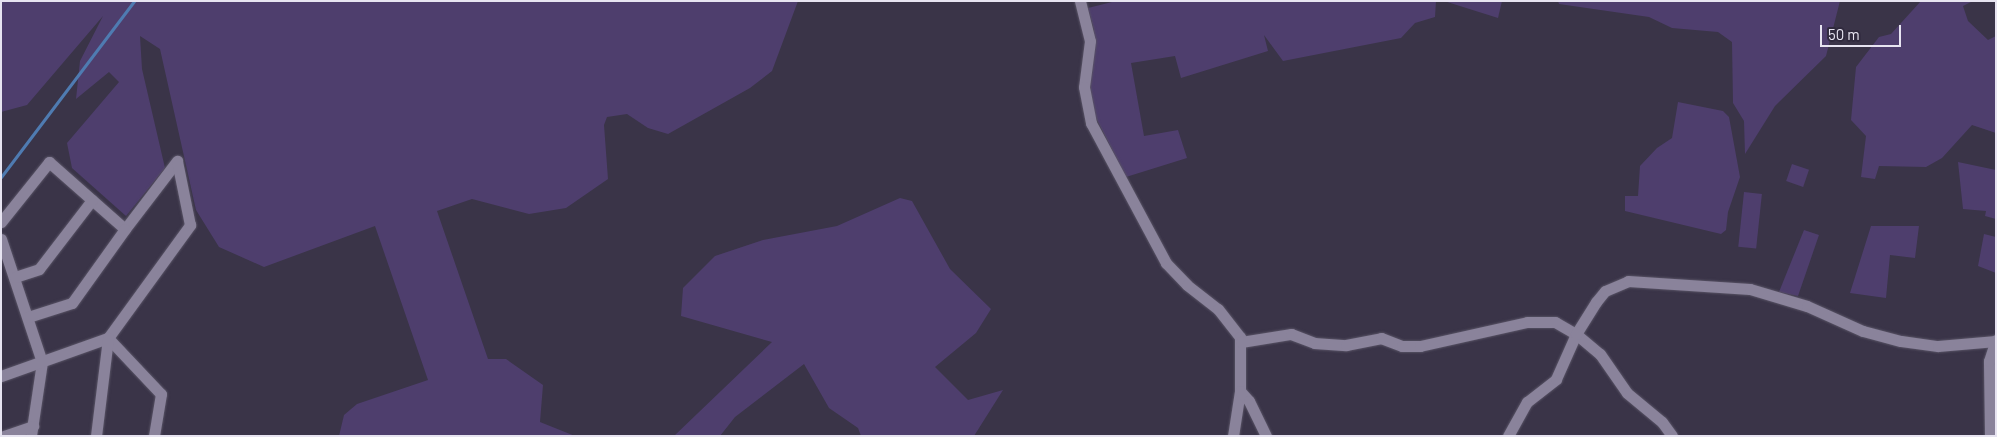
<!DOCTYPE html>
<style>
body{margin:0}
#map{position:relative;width:1997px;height:437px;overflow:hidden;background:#3a3448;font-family:Barlow,sans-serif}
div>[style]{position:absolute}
.green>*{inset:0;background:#4e3e6d;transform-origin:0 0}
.stream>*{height:3px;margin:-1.5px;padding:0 1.5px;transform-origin:1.5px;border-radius:1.5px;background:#4f7bb1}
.roads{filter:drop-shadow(0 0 1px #585365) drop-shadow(0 0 1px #585365)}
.street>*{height:11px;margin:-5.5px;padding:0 5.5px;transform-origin:5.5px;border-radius:5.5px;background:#8a839b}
span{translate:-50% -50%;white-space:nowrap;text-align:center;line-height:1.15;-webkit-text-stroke:4px #302a3e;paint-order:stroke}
.frame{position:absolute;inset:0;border:2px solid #e7e4f1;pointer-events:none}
.scale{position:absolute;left:1820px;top:25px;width:81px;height:22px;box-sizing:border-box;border:2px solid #e7e4f1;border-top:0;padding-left:6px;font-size:15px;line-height:18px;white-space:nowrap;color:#e7e4f1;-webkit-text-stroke:4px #302a3e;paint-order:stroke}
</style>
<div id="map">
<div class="green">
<i style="clip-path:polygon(1px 1px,798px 1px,772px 71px,750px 88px,668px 134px,648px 128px,627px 114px,607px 117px,604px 125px,608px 179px,566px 208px,529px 214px,472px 199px,437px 211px,488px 359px,506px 359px,543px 385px,540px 422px,575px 436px,339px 436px,344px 415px,357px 404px,428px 380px,375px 226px,264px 267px,219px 247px,196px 210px,160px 49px,140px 36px,142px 69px,165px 168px,126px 216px,72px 168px,67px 143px,119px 82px,109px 72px,76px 99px,80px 61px,103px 16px,27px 105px,1px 112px)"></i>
<i style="clip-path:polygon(1116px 1px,1436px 1px,1435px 17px,1415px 23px,1401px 38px,1283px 61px,1264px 35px,1268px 51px,1181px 78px,1175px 56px,1131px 63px,1144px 136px,1178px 130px,1187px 158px,1126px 177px,1095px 116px,1090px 98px,1094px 30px,1088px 8px)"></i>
<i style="clip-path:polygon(1444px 1px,1502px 1px,1498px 18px)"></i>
<i style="clip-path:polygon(1558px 1px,1840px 1px,1826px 56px,1775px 106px,1745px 154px,1744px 121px,1733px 103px,1732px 42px,1718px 32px,1672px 28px,1649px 17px,1559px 4px)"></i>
<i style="clip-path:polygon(1921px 1px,1973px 1px,1963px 6px,1968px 21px,1988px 40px,1996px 36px,1996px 133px,1972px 125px,1942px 158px,1926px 167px,1879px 166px,1875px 179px,1861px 177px,1866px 136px,1851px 120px,1856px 67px,1879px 37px,1891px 34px)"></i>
<i style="clip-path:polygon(1678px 102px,1723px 111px,1729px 117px,1740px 177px,1728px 212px,1726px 230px,1721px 234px,1625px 211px,1625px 196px,1638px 196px,1640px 166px,1657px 148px,1672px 138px)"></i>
<i style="clip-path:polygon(1958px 162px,1996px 170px,1996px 219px,1985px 216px,1986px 211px,1963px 209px)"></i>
<i style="left:1792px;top:164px;width:18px;height:18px;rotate:19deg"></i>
<i style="left:1744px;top:192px;width:18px;height:55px;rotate:6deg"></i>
<i style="clip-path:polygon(900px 198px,912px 201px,950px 269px,991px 309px,976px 333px,935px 367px,968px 400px,1003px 390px,974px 436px,861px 436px,858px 428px,829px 408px,804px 364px,735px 417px,720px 436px,674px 436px,772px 342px,681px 316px,683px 288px,715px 256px,763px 240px,837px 226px)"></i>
<i style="clip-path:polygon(1871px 226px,1919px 226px,1915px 258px,1890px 255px,1886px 298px,1850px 293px)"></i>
<i style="clip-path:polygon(1804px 230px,1819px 235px,1798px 296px,1779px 292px)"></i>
<i style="clip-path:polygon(1984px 234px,1996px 237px,1996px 273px,1978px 266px)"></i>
</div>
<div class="stream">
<i style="left:1px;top:177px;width:221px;rotate:-52.9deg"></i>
</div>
<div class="roads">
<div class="street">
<i style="left:1080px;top:1px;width:41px;rotate:76deg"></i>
<i style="left:1090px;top:41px;width:46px;rotate:97.4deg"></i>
<i style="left:1084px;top:87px;width:37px;rotate:79deg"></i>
<i style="left:1091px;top:123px;width:159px;rotate:61.8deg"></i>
<i style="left:1166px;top:263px;width:30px;rotate:46deg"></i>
<i style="left:1187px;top:285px;width:39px;rotate:38deg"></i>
<i style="left:1218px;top:309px;width:36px;rotate:52deg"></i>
<i style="left:1240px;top:337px;width:54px;rotate:90deg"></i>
<i style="left:1240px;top:391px;width:46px;rotate:98.8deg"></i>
<i style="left:1px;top:222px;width:77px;rotate:-51.3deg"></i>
<i style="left:49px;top:162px;width:101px;rotate:41.4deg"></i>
<i style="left:125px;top:229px;width:86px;rotate:-52.6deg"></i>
<i style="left:1px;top:239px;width:130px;rotate:71.6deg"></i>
<i style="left:42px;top:362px;width:75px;rotate:98.5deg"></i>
<i style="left:15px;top:277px;width:25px;rotate:-18deg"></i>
<i style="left:39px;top:269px;width:87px;rotate:-52.5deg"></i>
<i style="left:28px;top:317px;width:46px;rotate:-17.7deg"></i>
<i style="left:72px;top:303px;width:91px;rotate:-54.4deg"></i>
<i style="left:108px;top:338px;width:77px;rotate:46.6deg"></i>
<i style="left:161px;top:394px;width:43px;rotate:99.5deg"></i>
<i style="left:1241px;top:342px;width:51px;rotate:-9.1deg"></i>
<i style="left:1291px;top:334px;width:25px;rotate:21deg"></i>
<i style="left:1314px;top:343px;width:32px;rotate:4deg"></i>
<i style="left:1346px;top:345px;width:36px;rotate:-11deg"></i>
<i style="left:1381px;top:338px;width:22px;rotate:21deg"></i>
<i style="left:1402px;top:346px;width:18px"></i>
<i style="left:1420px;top:346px;width:110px;rotate:-12.6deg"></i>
<i style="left:1527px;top:322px;width:28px"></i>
<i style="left:1555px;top:322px;width:24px;rotate:30deg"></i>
<i style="left:1576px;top:334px;width:31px;rotate:40deg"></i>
<i style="left:1600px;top:354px;width:47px;rotate:55.3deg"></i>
<i style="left:1627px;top:393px;width:45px;rotate:39.6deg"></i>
<i style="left:1662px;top:422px;width:17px;rotate:54deg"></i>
<i style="left:1px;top:376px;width:114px;rotate:-19.6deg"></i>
<i style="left:108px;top:338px;width:140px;rotate:-54deg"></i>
<i style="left:190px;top:225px;width:65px;rotate:-101.5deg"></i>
<i style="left:1240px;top:391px;width:13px;rotate:48deg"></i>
<i style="left:1249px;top:401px;width:39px;rotate:64deg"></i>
<i style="left:4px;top:436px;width:31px;rotate:-19deg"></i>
<i style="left:96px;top:436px;width:99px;rotate:-83deg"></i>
<i style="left:1508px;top:436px;width:39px;rotate:-61deg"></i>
<i style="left:1527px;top:402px;width:37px;rotate:-38deg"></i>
<i style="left:1556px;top:379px;width:49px;rotate:-66deg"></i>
<i style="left:1576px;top:334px;width:38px;rotate:-58deg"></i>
<i style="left:1596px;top:302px;width:14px;rotate:-51deg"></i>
<i style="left:1605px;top:291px;width:25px;rotate:-23deg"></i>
<i style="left:1628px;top:281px;width:122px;rotate:3.8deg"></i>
<i style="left:1750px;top:289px;width:59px;rotate:16.6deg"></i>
<i style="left:1807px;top:306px;width:61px;rotate:24.1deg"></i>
<i style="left:1863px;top:331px;width:39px;rotate:15deg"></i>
<i style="left:1901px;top:341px;width:37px;rotate:8deg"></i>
<i style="left:1938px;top:346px;width:58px;rotate:-4.9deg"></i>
<i style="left:1990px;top:436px;width:75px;rotate:-90.8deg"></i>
<i style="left:1989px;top:361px;width:22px;rotate:-72deg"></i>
</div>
</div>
<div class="frame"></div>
<div class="scale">50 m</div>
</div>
